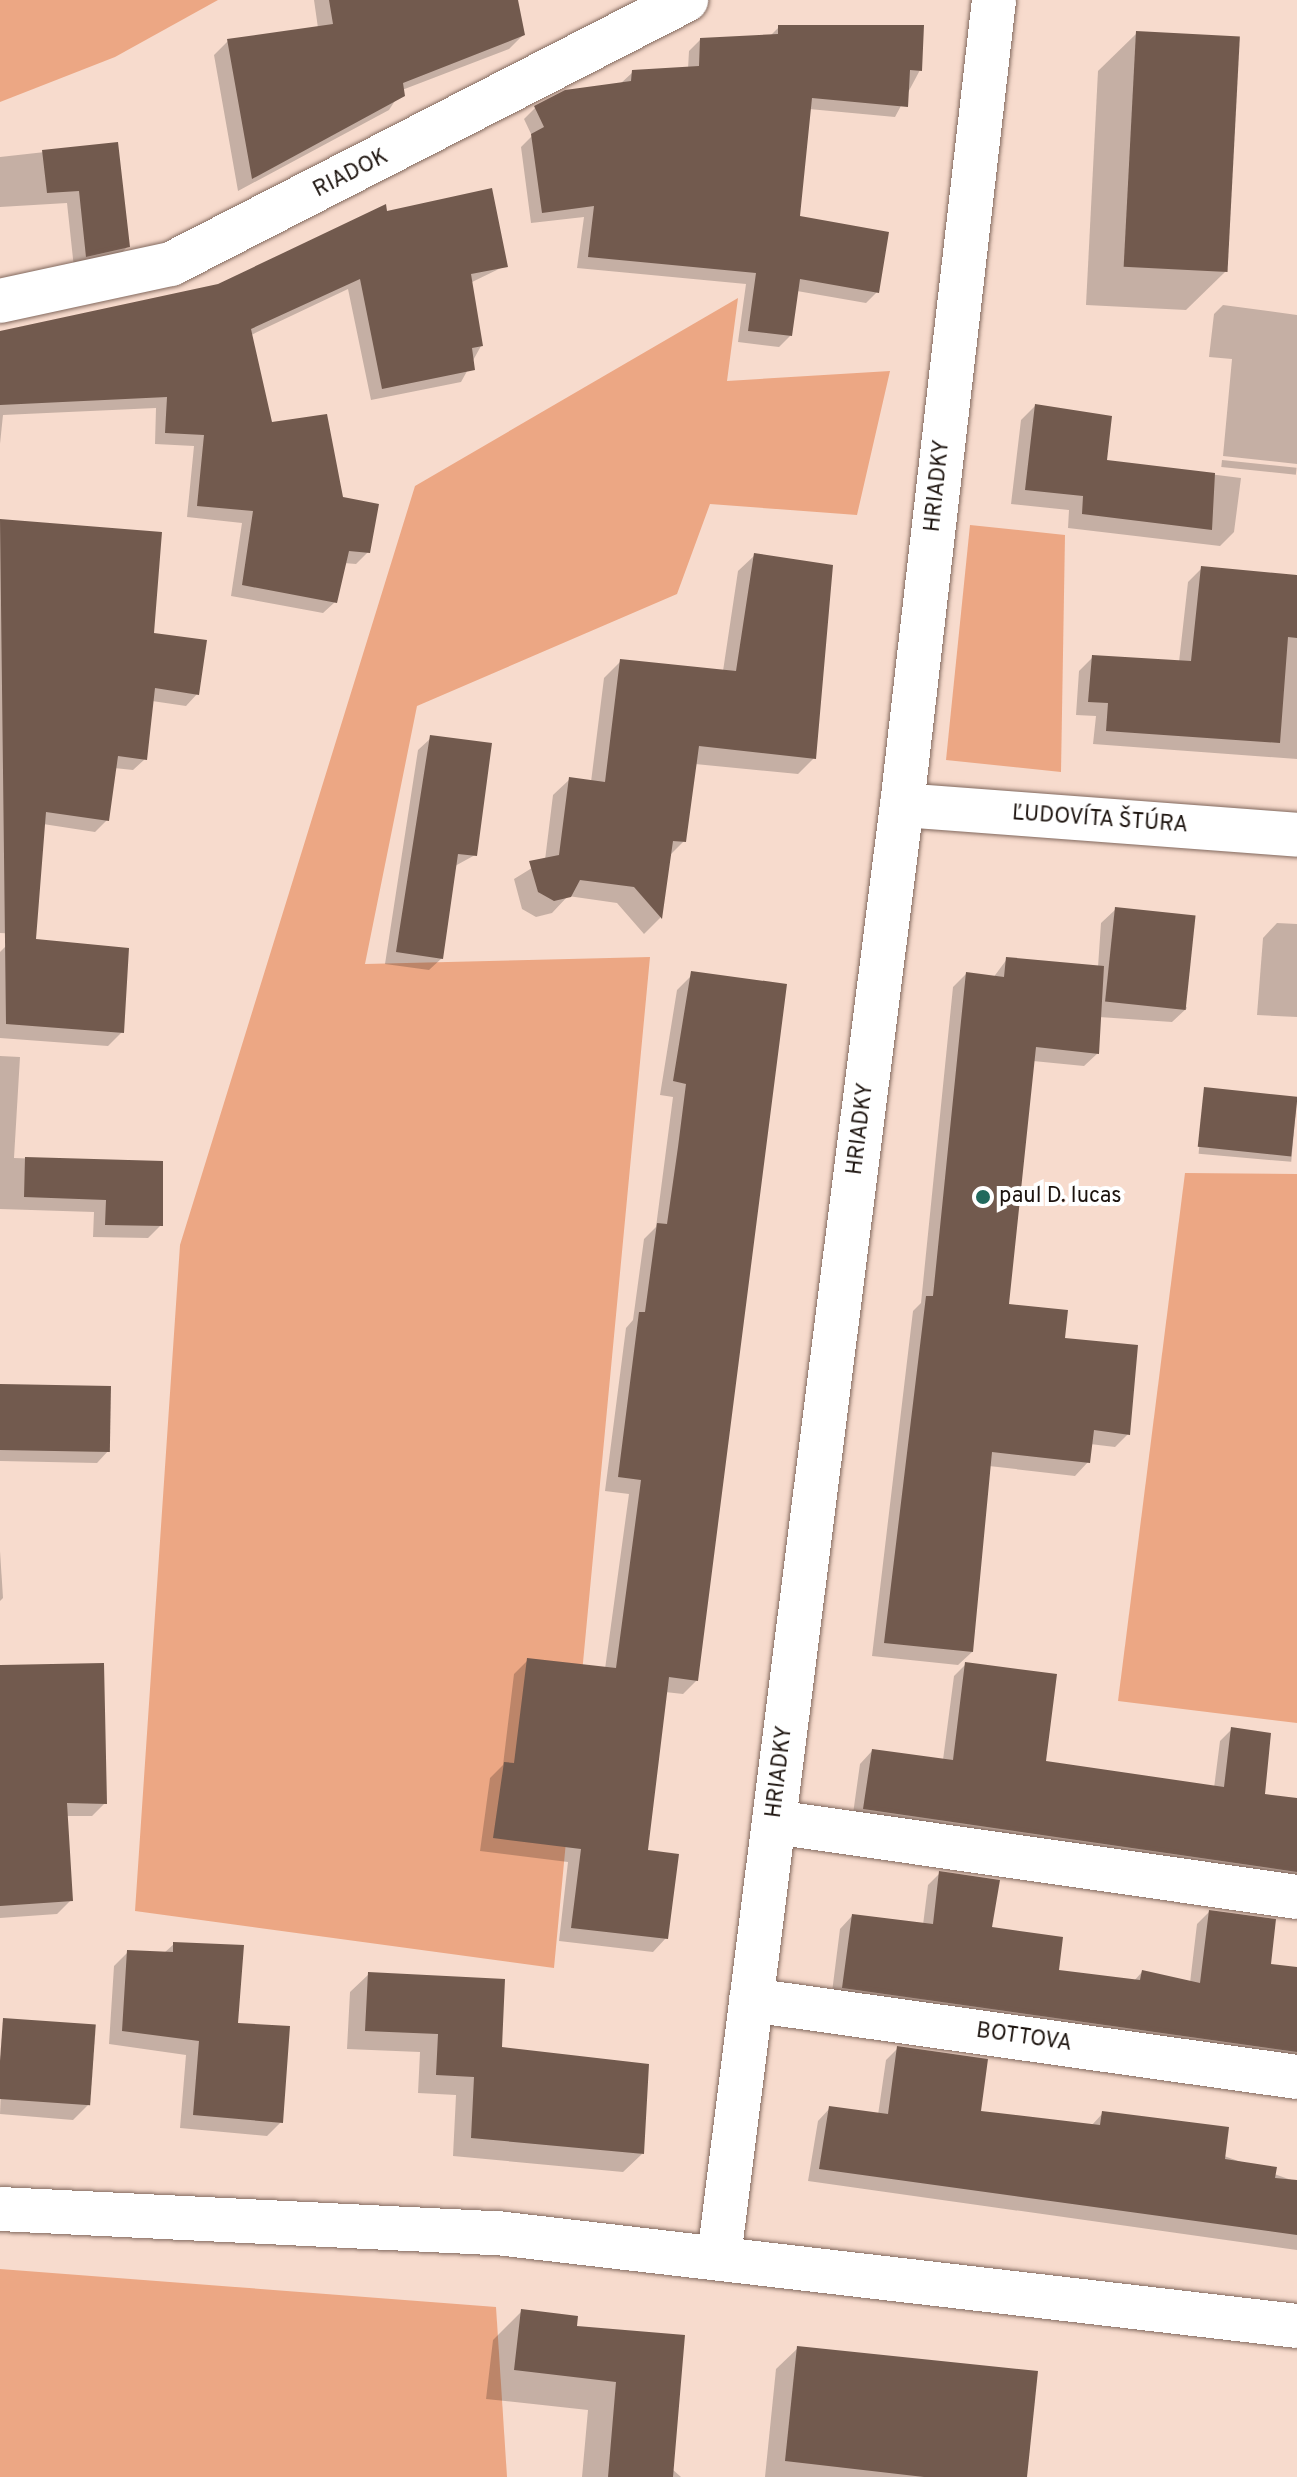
<!DOCTYPE html>
<meta charset="utf-8">
<style>
body{margin:0}
#map{position:relative;width:1297px;height:2477px;overflow:hidden;background:#f7dbcd;font-family:Overpass,sans-serif}
div>[style]{position:absolute}
.green>*{inset:0;background:#eca784}
.shadow>*{inset:0;background:#0003;transform-origin:0 0}
.building>*{inset:0;background:#725a4e;transform-origin:0 0}
.roads{filter:drop-shadow(0 0 2px #81685d) drop-shadow(0 0 2px #81685d)}
.street>*{height:44px;margin:-22px;padding:0 22px;transform-origin:22px;border-radius:22px;background:#fff}
.dots>*{width:22px;height:22px;translate:-50% -50%;box-sizing:border-box;border:4px solid #fff;border-radius:50%}
span{translate:-50% -50%;white-space:nowrap;text-align:center;line-height:1.15;-webkit-text-stroke:8px #fff;paint-order:stroke}
.street-label{font-size:22px;color:#1c130e}
.poi-label{font-size:22px;color:#1c130e}
.left{translate:0 -50%;text-align:left}
</style>
<div id="map">
<div class="green">
<i style="clip-path:polygon(0 0,218px 0,115px 57px,0 102px)"></i>
<i style="clip-path:polygon(738px 298px,727px 381px,890px 371px,857px 515px,710px 504px,677px 594px,417px 706px,365px 964px,650px 957px,554px 1968px,135px 1911px,180px 1245px,415px 486px)"></i>
<i style="clip-path:polygon(970px 525px,1065px 535px,1061px 772px,946px 760px)"></i>
<i style="clip-path:polygon(1185px 1173px,1297px 1174px,1297px 1723px,1118px 1701px)"></i>
<i style="clip-path:polygon(0 2269px,496px 2307px,507px 2477px,0 2477px)"></i>
</div>
<div class="shadow">
<i style="clip-path:polygon(314px 0,515px 0,523px 35px,509px 49px,402px 90px,389px 110px,238px 191px,214px 55px,228px 41px,318px 28px)"></i>
<i style="clip-path:polygon(779px 27px,920px 70px,895px 117px,809px 109px,797px 218px,877px 292px,866px 303px,797px 291px,790px 336px,779px 347px,738px 342px,746px 284px,577px 268px,584px 217px,531px 223px,521px 147px,532px 136px,524px 119px,535px 108px,620px 84px,633px 72px,688px 69px,689px 51px,700px 40px,770px 36px)"></i>
<i style="clip-path:polygon(1137px 33px,1225px 272px,1186px 310px,1086px 305px,1098px 71px)"></i>
<i style="clip-path:polygon(117px 144px,128px 246px,116px 259px,74px 268px,67px 203px,0 207px,0 157px)"></i>
<i style="clip-path:polygon(385px 214px,505px 266px,470px 283px,481px 346px,461px 382px,371px 400px,348px 289px,251px 335px,270px 424px,342px 499px,368px 552px,356px 564px,344px 563px,335px 602px,323px 613px,231px 596px,242px 523px,187px 517px,194px 446px,155px 444px,156px 408px,3px 415px,0 444px,0 333px,219px 286px)"></i>
<i style="clip-path:polygon(1223px 305px,1297px 315px,1297px 464px,1223px 456px,1232px 359px,1209px 357px,1214px 314px)"></i>
<i style="clip-path:polygon(1035px 406px,1105px 461px,1241px 478px,1234px 532px,1220px 546px,1068px 528px,1069px 510px,1011px 504px,1021px 420px)"></i>
<i style="left:1222px;top:460px;width:75px;height:7px;rotate:6deg"></i>
<i style="clip-path:polygon(0 521px,160px 534px,152px 635px,197px 694px,186px 706px,152px 701px,145px 759px,133px 770px,114px 768px,107px 820px,95px 832px,43px 824px,23px 934px,0 933px)"></i>
<i style="clip-path:polygon(755px 555px,814px 758px,798px 774px,695px 764px,684px 841px,669px 856px,660px 918px,644px 934px,617px 903px,568px 896px,552px 913px,536px 917px,522px 909px,514px 879px,545px 860px,553px 795px,570px 779px,591px 782px,604px 678px,621px 661px,723px 671px,738px 571px)"></i>
<i style="clip-path:polygon(1202px 568px,1297px 577px,1297px 759px,1093px 744px,1096px 716px,1076px 715px,1079px 671px,1093px 657px,1179px 662px,1188px 582px)"></i>
<i style="clip-path:polygon(431px 738px,475px 855px,455px 866px,442px 958px,429px 970px,385px 964px,418px 750px)"></i>
<i style="clip-path:polygon(1116px 909px,1187px 1008px,1172px 1022px,1099px 1017px,1098px 1053px,1084px 1066px,1033px 1061px,1007px 1306px,1063px 1340px,1128px 1434px,1115px 1447px,1090px 1444px,1088px 1462px,1075px 1476px,989px 1466px,972px 1652px,958px 1665px,872px 1656px,913px 1311px,921px 1303px,953px 987px,966px 974px,993px 978px,1007px 959px,1098px 967px,1101px 923px)"></i>
<i style="clip-path:polygon(1277px 923px,1297px 924px,1297px 1017px,1257px 1015px,1263px 938px)"></i>
<i style="clip-path:polygon(13px 939px,122px 1032px,108px 1046px,0 1038px,0 952px)"></i>
<i style="clip-path:polygon(691px 976px,697px 1680px,683px 1694px,665px 1692px,646px 1852px,666px 1938px,653px 1952px,559px 1941px,568px 1862px,480px 1851px,490px 1778px,503px 1765px,514px 1674px,528px 1660px,605px 1669px,629px 1494px,605px 1491px,626px 1328px,633px 1320px,644px 1239px,656px 1227px,673px 1097px,660px 1095px,677px 990px)"></i>
<i style="clip-path:polygon(0 1056px,20px 1057px,14px 1158px,161px 1163px,161px 1225px,148px 1238px,93px 1237px,94px 1212px,0 1209px)"></i>
<i style="left:1204px;top:1092px;width:93px;height:62px;rotate:5deg"></i>
<i style="clip-path:polygon(0 1385px,109px 1450px,97px 1463px,0 1461px)"></i>
<i style="clip-path:polygon(0 1551px,3px 1598px,0 1601px)"></i>
<i style="clip-path:polygon(966px 1664px,1044px 1763px,1214px 1788px,1220px 1741px,1232px 1729px,1263px 1795px,1297px 1802px,1297px 1890px,852px 1821px,860px 1764px,872px 1751px,943px 1760px,954px 1676px)"></i>
<i style="clip-path:polygon(0 1667px,105px 1803px,92px 1816px,66px 1816px,71px 1900px,57px 1914px,0 1918px)"></i>
<i style="clip-path:polygon(940px 1873px,990px 1929px,1056px 1972px,1133px 1982px,1142px 1972px,1190px 1983px,1197px 1924px,1209px 1912px,1268px 1966px,1297px 1970px,1297px 2070px,831px 2000px,840px 1929px,852px 1916px,923px 1925px,928px 1885px)"></i>
<i style="clip-path:polygon(174px 1944px,236px 2024px,281px 2122px,267px 2136px,180px 2128px,186px 2055px,109px 2044px,114px 1966px,128px 1952px,164px 1953px)"></i>
<i style="clip-path:polygon(369px 1974px,500px 2049px,642px 2154px,623px 2172px,453px 2156px,456px 2095px,418px 2093px,420px 2052px,347px 2049px,350px 1992px)"></i>
<i style="clip-path:polygon(4px 2020px,88px 2105px,73px 2120px,0 2114px)"></i>
<i style="clip-path:polygon(898px 2048px,978px 2113px,1091px 2126px,1103px 2113px,1297px 2182px,1297px 2250px,808px 2181px,818px 2121px,830px 2108px,878px 2115px,886px 2060px)"></i>
<i style="clip-path:polygon(521px 2312px,574px 2328px,683px 2337px,672px 2469px,681px 2477px,582px 2477px,588px 2410px,486px 2399px,493px 2340px)"></i>
<i style="clip-path:polygon(798px 2348px,1025px 2477px,765px 2477px,776px 2369px)"></i>
</div>
<div class="building">
<i style="clip-path:polygon(329px 0,518px 0,525px 35px,403px 83px,405px 96px,252px 179px,227px 39px,333px 24px)"></i>
<i style="clip-path:polygon(778px 25px,924px 25px,922px 71px,910px 70px,908px 107px,812px 98px,800px 216px,889px 232px,879px 293px,800px 279px,792px 336px,748px 331px,756px 273px,588px 257px,594px 206px,542px 213px,531px 134px,544px 127px,534px 106px,565px 90px,631px 81px,632px 70px,699px 66px,700px 38px,778px 34px)"></i>
<i style="left:1136px;top:31px;width:104px;height:236px;rotate:3deg"></i>
<i style="clip-path:polygon(118px 142px,130px 247px,86px 257px,79px 191px,47px 193px,42px 150px)"></i>
<i style="clip-path:polygon(492px 188px,508px 267px,471px 274px,483px 346px,472px 348px,475px 370px,382px 389px,360px 279px,251px 329px,272px 422px,327px 414px,343px 497px,379px 504px,370px 553px,349px 551px,337px 603px,242px 585px,253px 511px,197px 506px,204px 435px,165px 433px,167px 397px,0 405px,0 331px,218px 284px,386px 204px,387px 211px)"></i>
<i style="clip-path:polygon(1035px 404px,1112px 416px,1107px 460px,1215px 473px,1212px 530px,1082px 514px,1083px 496px,1025px 490px)"></i>
<i style="clip-path:polygon(0 519px,162px 532px,154px 633px,207px 640px,199px 695px,155px 688px,147px 760px,118px 756px,109px 821px,46px 812px,36px 939px,129px 948px,124px 1033px,6px 1024px)"></i>
<i style="clip-path:polygon(754px 553px,833px 565px,816px 759px,699px 746px,686px 842px,673px 841px,662px 919px,634px 887px,580px 880px,571px 897px,554px 901px,538px 892px,529px 861px,559px 855px,569px 777px,605px 782px,620px 659px,736px 671px)"></i>
<i style="clip-path:polygon(1201px 566px,1297px 575px,1297px 638px,1288px 637px,1280px 743px,1106px 731px,1108px 703px,1088px 702px,1092px 655px,1191px 661px)"></i>
<i style="clip-path:polygon(430px 735px,492px 743px,477px 856px,458px 854px,443px 959px,396px 952px)"></i>
<i style="left:1115px;top:907px;width:81px;height:95px;rotate:6deg"></i>
<i style="clip-path:polygon(1006px 957px,1104px 966px,1099px 1054px,1036px 1047px,1009px 1304px,1068px 1310px,1065px 1338px,1138px 1345px,1130px 1435px,1094px 1430px,1090px 1463px,992px 1452px,973px 1652px,884px 1643px,926px 1296px,933px 1296px,966px 972px,1004px 977px)"></i>
<i style="clip-path:polygon(691px 971px,787px 984px,698px 1681px,669px 1677px,648px 1850px,679px 1854px,668px 1939px,571px 1928px,581px 1849px,493px 1838px,504px 1762px,514px 1763px,527px 1658px,616px 1668px,641px 1480px,618px 1477px,639px 1312px,645px 1312px,657px 1223px,667px 1224px,678px 1147px,686px 1084px,673px 1081px)"></i>
<i style="left:1204px;top:1087px;width:94px;height:60px;rotate:6deg"></i>
<i style="clip-path:polygon(25px 1157px,163px 1161px,163px 1226px,105px 1225px,106px 1200px,24px 1197px)"></i>
<i style="left:0;top:1384px;width:111px;height:66px;rotate:1deg"></i>
<i style="clip-path:polygon(965px 1662px,1057px 1674px,1046px 1761px,1224px 1787px,1231px 1727px,1271px 1733px,1265px 1794px,1297px 1798px,1297px 1872px,863px 1809px,872px 1749px,953px 1760px)"></i>
<i style="clip-path:polygon(104px 1663px,107px 1804px,67px 1803px,73px 1901px,0 1906px,0 1665px)"></i>
<i style="clip-path:polygon(939px 1871px,1000px 1880px,992px 1927px,1063px 1937px,1059px 1970px,1140px 1980px,1142px 1970px,1200px 1983px,1209px 1910px,1276px 1919px,1271px 1964px,1297px 1967px,1297px 2052px,842px 1988px,852px 1914px,933px 1924px)"></i>
<i style="clip-path:polygon(173px 1942px,244px 1945px,238px 2023px,290px 2026px,283px 2123px,193px 2115px,199px 2041px,122px 2031px,127px 1950px,173px 1952px)"></i>
<i style="clip-path:polygon(368px 1972px,505px 1979px,502px 2047px,649px 2064px,644px 2154px,471px 2138px,474px 2077px,436px 2075px,438px 2034px,365px 2031px)"></i>
<i style="left:3px;top:2018px;width:93px;height:81px;rotate:4deg"></i>
<i style="clip-path:polygon(897px 2046px,988px 2059px,981px 2111px,1100px 2125px,1102px 2111px,1229px 2127px,1225px 2159px,1277px 2167px,1275px 2178px,1297px 2180px,1297px 2235px,819px 2169px,829px 2106px,888px 2114px)"></i>
<i style="clip-path:polygon(521px 2309px,578px 2316px,577px 2326px,685px 2335px,673px 2477px,608px 2477px,616px 2382px,514px 2370px)"></i>
<i style="clip-path:polygon(797px 2346px,1038px 2371px,1027px 2477px,924px 2477px,785px 2461px)"></i>
</div>
<div class="roads">
<div class="street">
<i style="left:0;top:301px;width:175px;rotate:-12.2deg"></i>
<i style="left:171px;top:264px;width:579px;rotate:-27.14deg"></i>
<i style="left:902px;top:805px;width:396px;rotate:4.3deg"></i>
<i style="left:774px;top:1822px;width:528px;rotate:8.16deg"></i>
<i style="left:751px;top:2000px;width:551px;rotate:8.03deg"></i>
<i style="left:0;top:2209px;width:498px;rotate:2.8deg"></i>
<i style="left:497px;top:2233px;width:805px;rotate:6.63deg"></i>
<i style="left:719px;top:2257px;width:1463px;rotate:-82.82deg"></i>
<i style="left:902px;top:805px;width:810px;rotate:-83.48deg"></i>
</div>
</div>
<div class="dots">
<i style="left:983px;top:1197px;background:#22695d"></i>
</div>
<div class="street-label">
<span style="left:351px;top:174px;rotate:-27deg">RIADOK</span>
<span style="left:938px;top:486px;rotate:-84deg">HRIADKY</span>
<span style="left:1100px;top:820px;rotate:4deg">ĽUDOVÍTA ŠTÚRA</span>
<span style="left:861px;top:1129px;rotate:-83deg">HRIADKY</span>
<span style="left:780px;top:1772px;rotate:-83deg">HRIADKY</span>
<span style="left:1024px;top:2038px;rotate:8deg">BOTTOVA</span>
</div>
<div class="poi-label">
<span class="left" style="left:999px;top:1197px">paul D. lucas</span>
</div>
</div>
